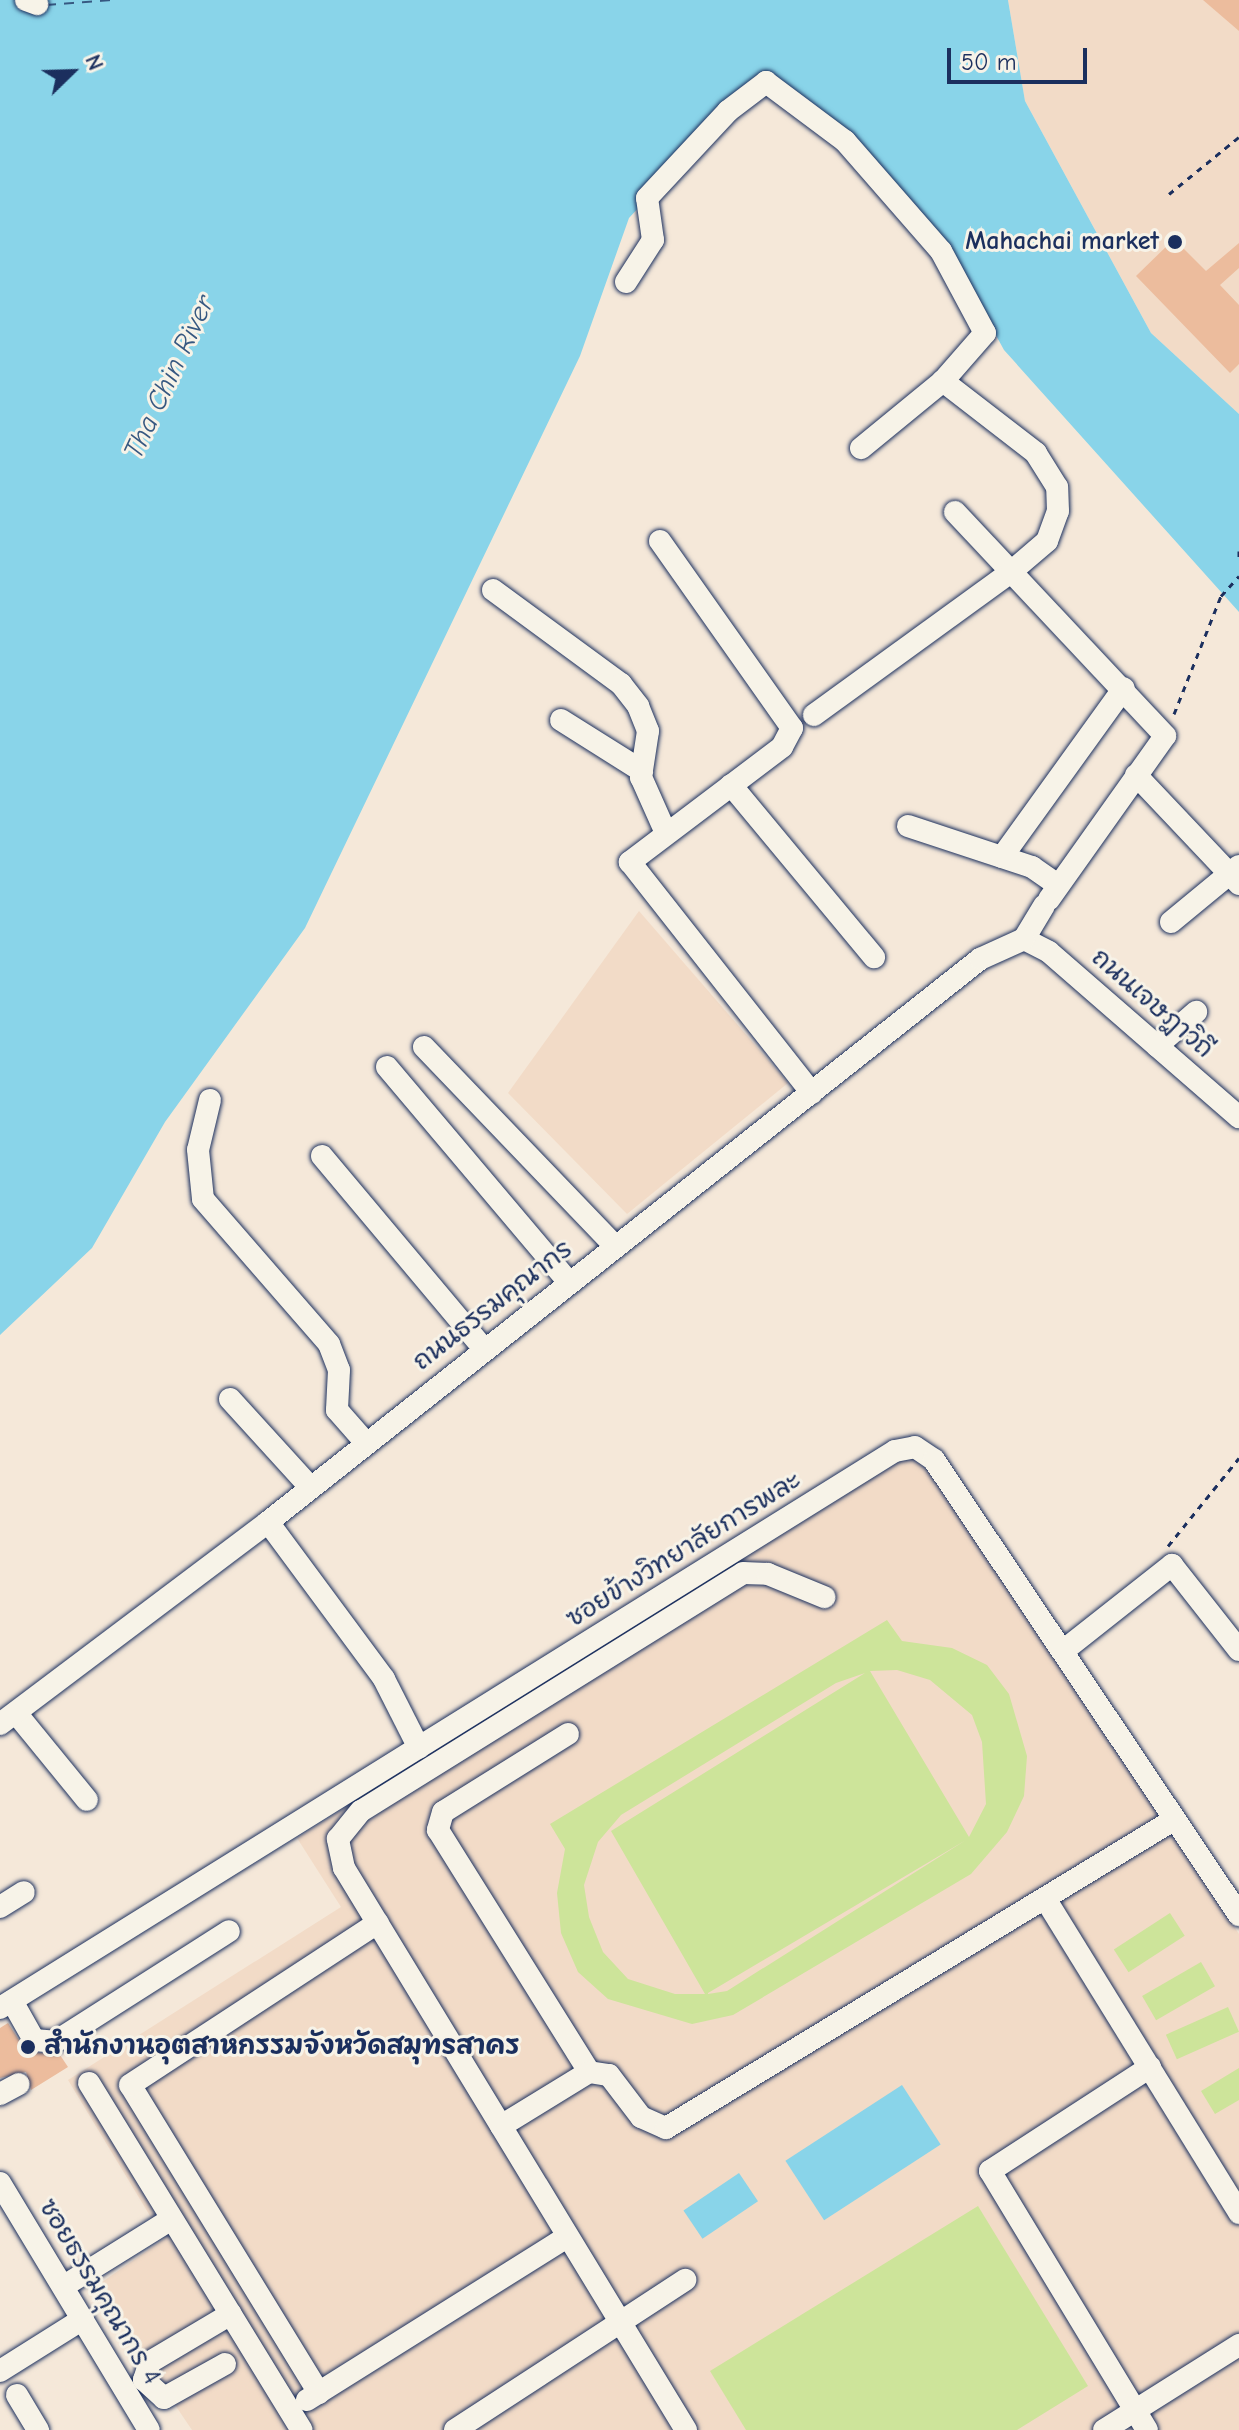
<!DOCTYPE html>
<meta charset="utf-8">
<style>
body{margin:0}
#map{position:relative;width:1239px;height:2430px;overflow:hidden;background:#f5e8d9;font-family:"Comic Neue","Playpen Sans Thai",sans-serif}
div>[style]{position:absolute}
.built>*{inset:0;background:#f2dbc7}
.green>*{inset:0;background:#cde49a;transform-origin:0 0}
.water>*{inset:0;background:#89d4e9;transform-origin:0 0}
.ferry>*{height:2px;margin-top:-1px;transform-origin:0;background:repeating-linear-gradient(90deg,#365881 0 10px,transparent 0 18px)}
.building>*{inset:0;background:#ecbc9d}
.path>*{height:3px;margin-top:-1.5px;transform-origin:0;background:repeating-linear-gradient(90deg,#1b2f5e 0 6px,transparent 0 12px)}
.roads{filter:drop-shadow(0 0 2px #1b2f5e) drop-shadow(0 0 2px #1b2f5e)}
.minor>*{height:22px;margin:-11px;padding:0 11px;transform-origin:11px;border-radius:11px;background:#f7f3e8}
.dots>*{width:22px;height:22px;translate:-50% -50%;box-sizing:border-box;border:4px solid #f7f3e8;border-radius:50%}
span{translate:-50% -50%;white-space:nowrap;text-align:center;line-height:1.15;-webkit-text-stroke:6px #f7f3e8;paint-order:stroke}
.poi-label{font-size:26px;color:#1b2f5e;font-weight:700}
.right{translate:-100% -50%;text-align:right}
.left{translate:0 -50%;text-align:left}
.street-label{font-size:26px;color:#1b2f5e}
.water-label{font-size:28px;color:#365881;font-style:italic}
.north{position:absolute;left:32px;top:32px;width:80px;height:80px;-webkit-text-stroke:6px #f7f3e8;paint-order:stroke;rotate:67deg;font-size:22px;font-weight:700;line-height:32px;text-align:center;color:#1b2f5e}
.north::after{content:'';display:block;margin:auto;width:28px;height:36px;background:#1b2f5e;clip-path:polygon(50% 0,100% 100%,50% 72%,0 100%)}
.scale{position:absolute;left:947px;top:48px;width:140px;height:36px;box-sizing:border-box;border:4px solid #1b2f5e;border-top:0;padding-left:10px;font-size:24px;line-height:28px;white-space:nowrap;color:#1b2f5e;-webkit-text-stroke:6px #f7f3e8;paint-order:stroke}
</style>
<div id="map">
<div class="built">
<i style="clip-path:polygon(1008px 0,1239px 0,1239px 414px,1151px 333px,1025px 101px)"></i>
<i style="clip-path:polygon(639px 911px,788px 1083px,627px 1214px,508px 1093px)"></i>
<i style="clip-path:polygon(906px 1457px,928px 1462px,1239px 1934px,1239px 2430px,192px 2430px,95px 2287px,164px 2239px,68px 2080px,341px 1907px,297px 1838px)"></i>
</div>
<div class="green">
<i style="clip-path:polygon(evenodd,887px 1620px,902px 1641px,952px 1648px,987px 1665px,1009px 1694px,1027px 1756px,1024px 1796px,1007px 1832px,971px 1874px,733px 2015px,692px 2024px,608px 1999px,578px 1972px,561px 1933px,557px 1893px,565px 1849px,550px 1824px,887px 1620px,897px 1670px,930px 1680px,972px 1715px,982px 1742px,986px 1804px,969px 1837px,870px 1671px,897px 1670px,887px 1620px,865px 1673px,611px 1831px,705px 1994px,675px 1994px,628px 1979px,603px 1952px,589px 1917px,584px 1885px,598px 1842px,621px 1815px,836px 1683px,865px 1673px,887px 1620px,966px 1840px,727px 1991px,708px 1994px,708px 1993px,966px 1840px)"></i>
<i style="left:1170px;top:1913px;width:27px;height:67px;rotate:57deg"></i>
<i style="left:1201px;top:1962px;width:28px;height:68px;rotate:60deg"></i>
<i style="left:1228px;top:2007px;width:27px;height:68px;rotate:66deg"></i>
<i style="clip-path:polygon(1239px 2068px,1239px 2100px,1215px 2114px,1201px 2091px)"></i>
<i style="clip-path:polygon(978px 2206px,1088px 2386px,1017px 2430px,746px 2430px,710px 2371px)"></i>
</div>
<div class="water">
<i style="clip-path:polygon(0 0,1008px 0,1025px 101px,1151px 333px,1239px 414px,1239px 612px,1004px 350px,952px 255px,761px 75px,629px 218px,580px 356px,305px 928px,165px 1122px,92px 1248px,0 1335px)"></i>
<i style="left:902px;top:2085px;width:71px;height:139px;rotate:57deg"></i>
<i style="left:739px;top:2173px;width:34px;height:67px;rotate:56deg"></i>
</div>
<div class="ferry">
<i style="left:46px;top:5px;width:66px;rotate:-4.3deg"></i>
</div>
<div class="building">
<i style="clip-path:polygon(1203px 0,1239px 0,1239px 31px)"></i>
<i style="clip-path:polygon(1174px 239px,1206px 271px,1239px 243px,1239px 268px,1220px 285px,1239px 305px,1239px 364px,1230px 373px,1136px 276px)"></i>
<i style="clip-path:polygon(8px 2023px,26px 2051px,60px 2055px,68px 2067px,31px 2090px,26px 2072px,0 2078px,0 2028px)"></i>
</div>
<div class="path">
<i style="left:1169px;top:194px;width:90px;rotate:-39.2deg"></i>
<i style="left:1239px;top:551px;width:8px;rotate:90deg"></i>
<i style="left:1174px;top:714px;width:127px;rotate:-68.3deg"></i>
<i style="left:1221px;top:596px;width:27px;rotate:-48deg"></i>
<i style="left:1168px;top:1546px;width:113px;rotate:-51.1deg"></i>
</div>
<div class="roads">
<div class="minor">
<i style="left:26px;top:0;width:12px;rotate:20deg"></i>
<i style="left:626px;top:282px;width:50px;rotate:-57.3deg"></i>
<i style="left:653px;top:240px;width:42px;rotate:-98.1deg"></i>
<i style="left:647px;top:198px;width:119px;rotate:-47deg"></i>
<i style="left:728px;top:111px;width:48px;rotate:-37.3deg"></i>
<i style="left:766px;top:82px;width:99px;rotate:36.8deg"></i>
<i style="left:845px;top:141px;width:146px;rotate:48.9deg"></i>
<i style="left:941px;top:251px;width:93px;rotate:61.8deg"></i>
<i style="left:985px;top:333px;width:64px;rotate:131.2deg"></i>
<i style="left:955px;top:512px;width:307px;rotate:46.8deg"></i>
<i style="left:1165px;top:736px;width:200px;rotate:125.4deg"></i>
<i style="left:660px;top:541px;width:229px;rotate:54.8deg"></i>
<i style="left:792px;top:728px;width:21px;rotate:118deg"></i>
<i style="left:782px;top:747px;width:191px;rotate:142.9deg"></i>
<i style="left:630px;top:862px;width:294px;rotate:51.8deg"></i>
<i style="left:493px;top:590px;width:159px;rotate:36.3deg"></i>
<i style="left:621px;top:684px;width:28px;rotate:52deg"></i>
<i style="left:638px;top:706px;width:27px;rotate:68deg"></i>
<i style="left:648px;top:731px;width:47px;rotate:98.7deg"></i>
<i style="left:641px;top:777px;width:59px;rotate:66deg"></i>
<i style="left:814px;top:715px;width:245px;rotate:-36deg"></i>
<i style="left:1012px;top:571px;width:46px;rotate:-40.6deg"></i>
<i style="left:1047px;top:541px;width:32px;rotate:-70deg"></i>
<i style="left:1058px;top:511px;width:24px;rotate:-92deg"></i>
<i style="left:1057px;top:487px;width:40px;rotate:-122deg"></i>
<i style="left:1036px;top:453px;width:118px;rotate:-142.3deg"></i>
<i style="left:943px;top:381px;width:106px;rotate:140.7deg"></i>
<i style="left:561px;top:720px;width:96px;rotate:32.2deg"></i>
<i style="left:1136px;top:775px;width:150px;rotate:46.6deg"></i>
<i style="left:731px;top:785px;width:224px;rotate:50.3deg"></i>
<i style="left:908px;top:826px;width:131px;rotate:18.3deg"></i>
<i style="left:1032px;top:867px;width:32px;rotate:35deg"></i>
<i style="left:1002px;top:857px;width:208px;rotate:-54.2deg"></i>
<i style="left:1171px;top:922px;width:88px;rotate:-39.5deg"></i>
<i style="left:1024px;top:939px;width:28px;rotate:27deg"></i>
<i style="left:1049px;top:952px;width:252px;rotate:41deg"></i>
<i style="left:1024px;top:939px;width:39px;rotate:-59deg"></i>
<i style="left:1157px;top:1046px;width:52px;rotate:-41.1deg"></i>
<i style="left:424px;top:1047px;width:276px;rotate:46.2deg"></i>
<i style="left:387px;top:1067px;width:282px;rotate:49.8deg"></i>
<i style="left:210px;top:1100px;width:51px;rotate:103.5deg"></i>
<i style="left:198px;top:1150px;width:49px;rotate:84.2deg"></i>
<i style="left:203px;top:1199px;width:192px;rotate:49deg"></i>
<i style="left:329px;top:1344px;width:28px;rotate:69deg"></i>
<i style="left:339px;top:1370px;width:40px;rotate:92.9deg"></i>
<i style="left:337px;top:1410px;width:44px;rotate:48.7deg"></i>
<i style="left:322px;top:1156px;width:251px;rotate:50deg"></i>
<i style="left:230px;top:1399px;width:120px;rotate:47.7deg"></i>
<i style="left:268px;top:1522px;width:195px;rotate:53.5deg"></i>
<i style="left:384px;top:1679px;width:77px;rotate:63.1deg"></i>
<i style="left:1063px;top:1651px;width:139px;rotate:-38.3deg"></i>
<i style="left:1172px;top:1565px;width:108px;rotate:51.8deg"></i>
<i style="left:16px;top:1713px;width:112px;rotate:50.8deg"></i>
<i style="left:0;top:1724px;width:336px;rotate:-37deg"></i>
<i style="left:268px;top:1522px;width:908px;rotate:-38.33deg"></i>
<i style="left:980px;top:959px;width:48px;rotate:-24.4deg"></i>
<i style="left:568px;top:1734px;width:147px;rotate:148deg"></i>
<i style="left:443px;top:1812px;width:19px;rotate:106deg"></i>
<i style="left:438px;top:1830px;width:285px;rotate:58deg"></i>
<i style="left:1046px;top:1900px;width:368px;rotate:58.3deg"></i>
<i style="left:0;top:1907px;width:28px;rotate:-32deg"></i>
<i style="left:12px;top:2001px;width:45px;rotate:60.6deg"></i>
<i style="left:34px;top:2040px;width:21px;rotate:5deg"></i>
<i style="left:55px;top:2042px;width:206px;rotate:-32.5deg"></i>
<i style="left:0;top:2008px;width:1054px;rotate:-31.9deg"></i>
<i style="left:895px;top:1451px;width:20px;rotate:-11deg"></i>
<i style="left:915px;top:1447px;width:23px;rotate:34deg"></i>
<i style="left:934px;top:1460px;width:548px;rotate:56.16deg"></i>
<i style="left:89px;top:2083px;width:407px;rotate:58.5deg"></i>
<i style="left:0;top:2094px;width:21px;rotate:-28deg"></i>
<i style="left:501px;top:2126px;width:103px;rotate:-31.5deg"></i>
<i style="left:589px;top:2072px;width:20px;rotate:9deg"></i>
<i style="left:609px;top:2075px;width:53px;rotate:52.7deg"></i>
<i style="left:641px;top:2117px;width:27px;rotate:24deg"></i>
<i style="left:666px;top:2128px;width:595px;rotate:-31.26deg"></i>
<i style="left:0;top:2183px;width:288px;rotate:58.9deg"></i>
<i style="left:64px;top:2286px;width:125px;rotate:-31.9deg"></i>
<i style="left:225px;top:2364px;width:70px;rotate:150.9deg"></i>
<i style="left:164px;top:2398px;width:27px;rotate:-138deg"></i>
<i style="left:144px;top:2380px;width:19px;rotate:-72deg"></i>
<i style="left:150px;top:2362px;width:94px;rotate:-30.7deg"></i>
<i style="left:0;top:2371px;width:98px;rotate:-32.1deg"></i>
<i style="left:319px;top:2393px;width:361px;rotate:-121.5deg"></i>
<i style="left:130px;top:2085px;width:296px;rotate:-33.2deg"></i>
<i style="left:17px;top:2395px;width:41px;rotate:59deg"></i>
<i style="left:307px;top:2400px;width:307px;rotate:-32.1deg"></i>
<i style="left:455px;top:2430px;width:275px;rotate:-33.1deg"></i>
<i style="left:686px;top:2430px;width:658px;rotate:-121.32deg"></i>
<i style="left:344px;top:1868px;width:30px;rotate:-102deg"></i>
<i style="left:338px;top:1839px;width:36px;rotate:-51deg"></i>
<i style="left:361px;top:1811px;width:450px;rotate:-31.9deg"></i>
<i style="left:743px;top:1573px;width:25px;rotate:2deg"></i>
<i style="left:768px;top:1574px;width:61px;rotate:22.3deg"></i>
<i style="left:1104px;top:2430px;width:160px;rotate:-32.2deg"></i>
<i style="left:1147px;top:2430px;width:303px;rotate:-121.2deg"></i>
<i style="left:990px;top:2171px;width:191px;rotate:-33deg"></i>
</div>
</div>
<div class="dots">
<i style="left:1175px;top:242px;background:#1b2f5e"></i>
<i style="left:28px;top:2047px;background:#1b2f5e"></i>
</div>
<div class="poi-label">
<span class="right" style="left:1159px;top:242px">Mahachai market</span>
<span class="left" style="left:44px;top:2047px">สำนักงานอุตสาหกรรมจังหวัดสมุทรสาคร</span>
</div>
<div class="street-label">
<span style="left:1152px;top:1004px;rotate:41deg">ถนนเจษฎาวิถี</span>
<span style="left:493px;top:1306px;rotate:-38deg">ถนนธรรมคุณากร</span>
<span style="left:684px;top:1550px;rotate:-32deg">ซอยข้างวิทยาลัยการพละ</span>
<span style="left:99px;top:2292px;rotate:59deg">ซอยธรรมคุณากร 4</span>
</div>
<div class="water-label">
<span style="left:169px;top:377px;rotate:-65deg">Tha Chin River</span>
</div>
<div class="north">N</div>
<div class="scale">50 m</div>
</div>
